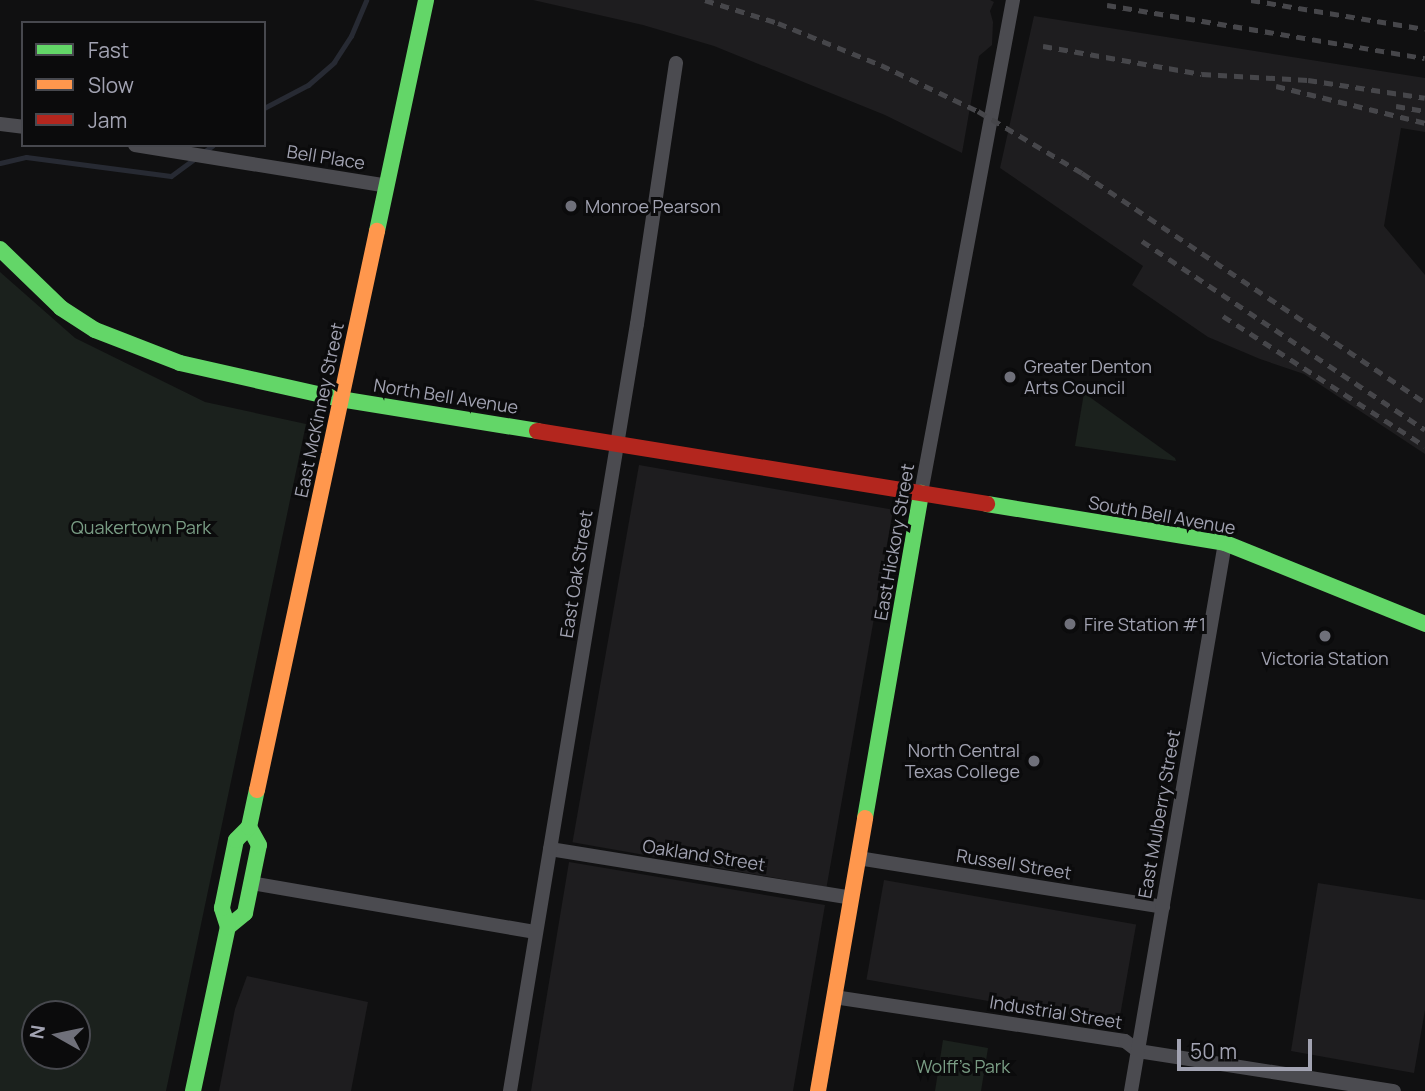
<!DOCTYPE html>
<meta charset="utf-8">
<style>
body{margin:0}
#map{position:relative;width:1425px;height:1091px;overflow:hidden;background:#101011;font-family:Manrope,sans-serif}
div>[style]{position:absolute}
.built>*{inset:0;background:#1e1d1f;transform-origin:0 0}
.green>*{inset:0;background:#1b211d}
.stream>*{height:5px;margin:-2.5px;padding:0 2.5px;transform-origin:2.5px;border-radius:2.5px;background:#272a33}
.street>*{height:14px;margin:-7px;padding:0 7px;transform-origin:7px;border-radius:7px;background:#4b4b50}
.fast>*{height:16px;margin:-8px;padding:0 8px;transform-origin:8px;border-radius:8px;background:#63d668}
.slow>*{height:16px;margin:-8px;padding:0 8px;transform-origin:8px;border-radius:8px;background:#ff974d}
.jam>*{height:16px;margin:-8px;padding:0 8px;transform-origin:8px;border-radius:8px;background:#b3261e}
.rail>*{height:5px;margin-top:-2.5px;transform-origin:0;background:repeating-linear-gradient(90deg,#46464a 0 9px,transparent 0 16px)}
.dots>*{width:19px;height:19px;translate:-50% -50%;box-sizing:border-box;border:4px solid #0b0b0c;border-radius:50%}
span{translate:-50% -50%;white-space:nowrap;text-align:center;line-height:1.15;-webkit-text-stroke:6px #0b0b0c;paint-order:stroke}
.street-label{font-size:18px;color:#a2a3b2}
.poi-label{font-size:18px;color:#a2a3b2}
.left{translate:0 -50%;text-align:left}
.right{translate:-100% -50%;text-align:right}
.park-label{font-size:18px;color:#799c84}
.legend{position:absolute;left:21px;top:21px;width:245px;height:126px;box-sizing:border-box;background:#0b0b0c;border:2px solid #47484e;margin:0;padding:9px 12px;list-style:none;font-size:21px;color:#a2a3b2}
.legend li{display:flex;align-items:center;gap:14px;height:35px}
.legend b{width:35px;border:2px solid #47484e}
.north{position:absolute;left:21px;top:1000px;width:70px;height:70px;box-sizing:border-box;background:#0b0b0c;border:2px solid #47484e;border-radius:50%;rotate:279deg;font-size:19px;font-weight:700;line-height:28px;text-align:center;color:#a2a3b2}
.north::after{content:'';display:block;margin:auto;width:24px;height:32px;background:#6f707a;clip-path:polygon(50% 0,100% 100%,50% 72%,0 100%)}
.scale{position:absolute;left:1177px;top:1039px;width:135px;height:32px;box-sizing:border-box;border:4px solid #a2a3b2;border-top:0;padding-left:9px;font-size:21px;line-height:24px;white-space:nowrap;color:#a2a3b2;-webkit-text-stroke:5px #0b0b0c;paint-order:stroke}
</style>
<div id="map">
<div class="built">
<i style="clip-path:polygon(533px 0,990px 0,994px 2px,990px 11px,993px 22px,992px 45px,979px 56px,962px 153px,885px 115px,714px 46px,643px 25px)"></i>
<i style="clip-path:polygon(1034px 16px,1425px 78px,1425px 132px,1401px 128px,1384px 226px,1425px 275px,1425px 454px,1304px 374px,1260px 359px,1208px 337px,1132px 285px,1143px 266px,1000px 168px)"></i>
<i style="left:639px;top:465px;width:258px;height:383px;rotate:10deg"></i>
<i style="clip-path:polygon(569px 862px,825px 905px,793px 1091px,531px 1091px)"></i>
<i style="left:884px;top:880px;width:256px;height:101px;rotate:10deg"></i>
<i style="clip-path:polygon(1318px 883px,1425px 900px,1425px 1010px,1414px 1073px,1291px 1051px)"></i>
<i style="clip-path:polygon(247px 976px,368px 1002px,351px 1091px,219px 1091px,235px 1009px)"></i>
</div>
<div class="green">
<i style="clip-path:polygon(evenodd,0 272px,75px 338px,205px 402px,306px 424px,166px 1091px,0 1091px,0 272px,35px 1014px,77px 1014px,77px 1056px,35px 1056px,35px 1014px)"></i>
<i style="clip-path:polygon(1084px 393px,1175px 458px,1176px 461px,1075px 446px)"></i>
<i style="clip-path:polygon(943px 1040px,988px 1048px,981px 1091px,935px 1091px)"></i>
</div>
<div class="stream">
<i style="left:264px;top:108px;width:50px;rotate:-27.6deg"></i>
<i style="left:308px;top:85px;width:35px;rotate:-41deg"></i>
<i style="left:334px;top:62px;width:31px;rotate:-57deg"></i>
<i style="left:351px;top:36px;width:39px;rotate:-67deg"></i>
<i style="left:0;top:163px;width:27px;rotate:-13deg"></i>
<i style="left:26px;top:157px;width:146px;rotate:7.5deg"></i>
<i style="left:171px;top:176px;width:52px;rotate:-36.4deg"></i>
</div>
<div class="street">
<i style="left:0;top:124px;width:23px;rotate:7deg"></i>
<i style="left:135px;top:145px;width:255px;rotate:9.2deg"></i>
<i style="left:921px;top:493px;width:502px;rotate:-79.43deg"></i>
<i style="left:550px;top:849px;width:305px;rotate:9.2deg"></i>
<i style="left:858px;top:858px;width:309px;rotate:9.1deg"></i>
<i style="left:251px;top:883px;width:289px;rotate:9.8deg"></i>
<i style="left:834px;top:997px;width:294px;rotate:8.6deg"></i>
<i style="left:1125px;top:1041px;width:16px;rotate:38deg"></i>
<i style="left:1138px;top:1051px;width:259px;rotate:8.9deg"></i>
<i style="left:510px;top:1091px;width:777px;rotate:-80.6deg"></i>
<i style="left:637px;top:324px;width:264px;rotate:-81.5deg"></i>
<i style="left:1131px;top:1091px;width:556px;rotate:-80.27deg"></i>
</div>
<div class="fast">
<i style="left:377px;top:231px;width:236px;rotate:-78deg"></i>
<i style="left:0;top:249px;width:85px;rotate:44deg"></i>
<i style="left:61px;top:308px;width:40px;rotate:32.9deg"></i>
<i style="left:95px;top:330px;width:91px;rotate:21.2deg"></i>
<i style="left:180px;top:363px;width:164px;rotate:12.7deg"></i>
<i style="left:340px;top:399px;width:200px;rotate:9.2deg"></i>
<i style="left:987px;top:504px;width:241px;rotate:9.3deg"></i>
<i style="left:1225px;top:543px;width:216px;rotate:22deg"></i>
<i style="left:865px;top:818px;width:330px;rotate:-80.2deg"></i>
<i style="left:228px;top:927px;width:22px;rotate:-39deg"></i>
<i style="left:245px;top:913px;width:69px;rotate:-78.4deg"></i>
<i style="left:259px;top:845px;width:21px;rotate:-119deg"></i>
<i style="left:193px;top:1091px;width:168px;rotate:-78deg"></i>
<i style="left:228px;top:927px;width:20px;rotate:-108deg"></i>
<i style="left:222px;top:908px;width:69px;rotate:-78.4deg"></i>
<i style="left:236px;top:840px;width:18px;rotate:-45deg"></i>
<i style="left:249px;top:827px;width:38px;rotate:-78deg"></i>
</div>
<div class="slow">
<i style="left:257px;top:790px;width:572px;rotate:-77.88deg"></i>
<i style="left:818px;top:1091px;width:277px;rotate:-80.2deg"></i>
</div>
<div class="jam">
<i style="left:537px;top:431px;width:456px;rotate:9.2deg"></i>
</div>
<div class="rail">
<i style="left:705px;top:0;width:77px;rotate:17.5deg"></i>
<i style="left:778px;top:23px;width:111px;rotate:22.2deg"></i>
<i style="left:881px;top:65px;width:107px;rotate:25.4deg"></i>
<i style="left:978px;top:111px;width:121px;rotate:30.8deg"></i>
<i style="left:1082px;top:173px;width:413px;rotate:33.8deg"></i>
<i style="left:1251px;top:0;width:176px;rotate:9.5deg"></i>
<i style="left:1107px;top:5px;width:322px;rotate:9.5deg"></i>
<i style="left:1043px;top:46px;width:161px;rotate:10deg"></i>
<i style="left:1202px;top:74px;width:106px;rotate:3.2deg"></i>
<i style="left:1308px;top:80px;width:118px;rotate:8.7deg"></i>
<i style="left:1276px;top:86px;width:154px;rotate:13.9deg"></i>
<i style="left:1396px;top:106px;width:29px;rotate:10deg"></i>
<i style="left:1142px;top:241px;width:340px;rotate:33.7deg"></i>
<i style="left:1223px;top:316px;width:240px;rotate:32.8deg"></i>
</div>
<div class="dots">
<i style="left:571px;top:206px;background:#6f707a"></i>
<i style="left:1010px;top:377px;background:#6f707a"></i>
<i style="left:1070px;top:624px;background:#6f707a"></i>
<i style="left:1325px;top:636px;background:#6f707a"></i>
<i style="left:1034px;top:761px;background:#6f707a"></i>
</div>
<div class="street-label">
<span style="left:326px;top:157px;rotate:9deg">Bell Place</span>
<span style="left:446px;top:396px;rotate:9deg">North Bell Avenue</span>
<span style="left:319px;top:410px;rotate:-78deg">East McKinney Street</span>
<span style="left:1162px;top:515px;rotate:10deg">South Bell Avenue</span>
<span style="left:894px;top:542px;rotate:-80deg">East Hickory Street</span>
<span style="left:576px;top:574px;rotate:-81deg">East Oak Street</span>
<span style="left:1159px;top:814px;rotate:-80deg">East Mulberry Street</span>
<span style="left:704px;top:855px;rotate:9deg">Oakland Street</span>
<span style="left:1014px;top:864px;rotate:9deg">Russell Street</span>
<span style="left:1056px;top:1012px;rotate:9deg">Industrial Street</span>
</div>
<div class="poi-label">
<span class="left" style="left:585px;top:206px">Monroe Pearson</span>
<span class="left" style="left:1024px;top:377px">Greater Denton<br>Arts Council</span>
<span class="left" style="left:1084px;top:624px">Fire Station #1</span>
<span style="left:1325px;top:658px">Victoria Station</span>
<span class="right" style="left:1020px;top:761px">North Central<br>Texas College</span>
</div>
<div class="park-label">
<span style="left:141px;top:527px">Quakertown Park</span>
<span style="left:963px;top:1066px">Wolff’s Park</span>
</div>
<ul class="legend">
<li><b style="height:9px;background:#63d668"></b>Fast</li>
<li><b style="height:9px;background:#ff974d"></b>Slow</li>
<li><b style="height:9px;background:#b3261e"></b>Jam</li>
</ul>
<div class="north">N</div>
<div class="scale">50 m</div>
</div>
